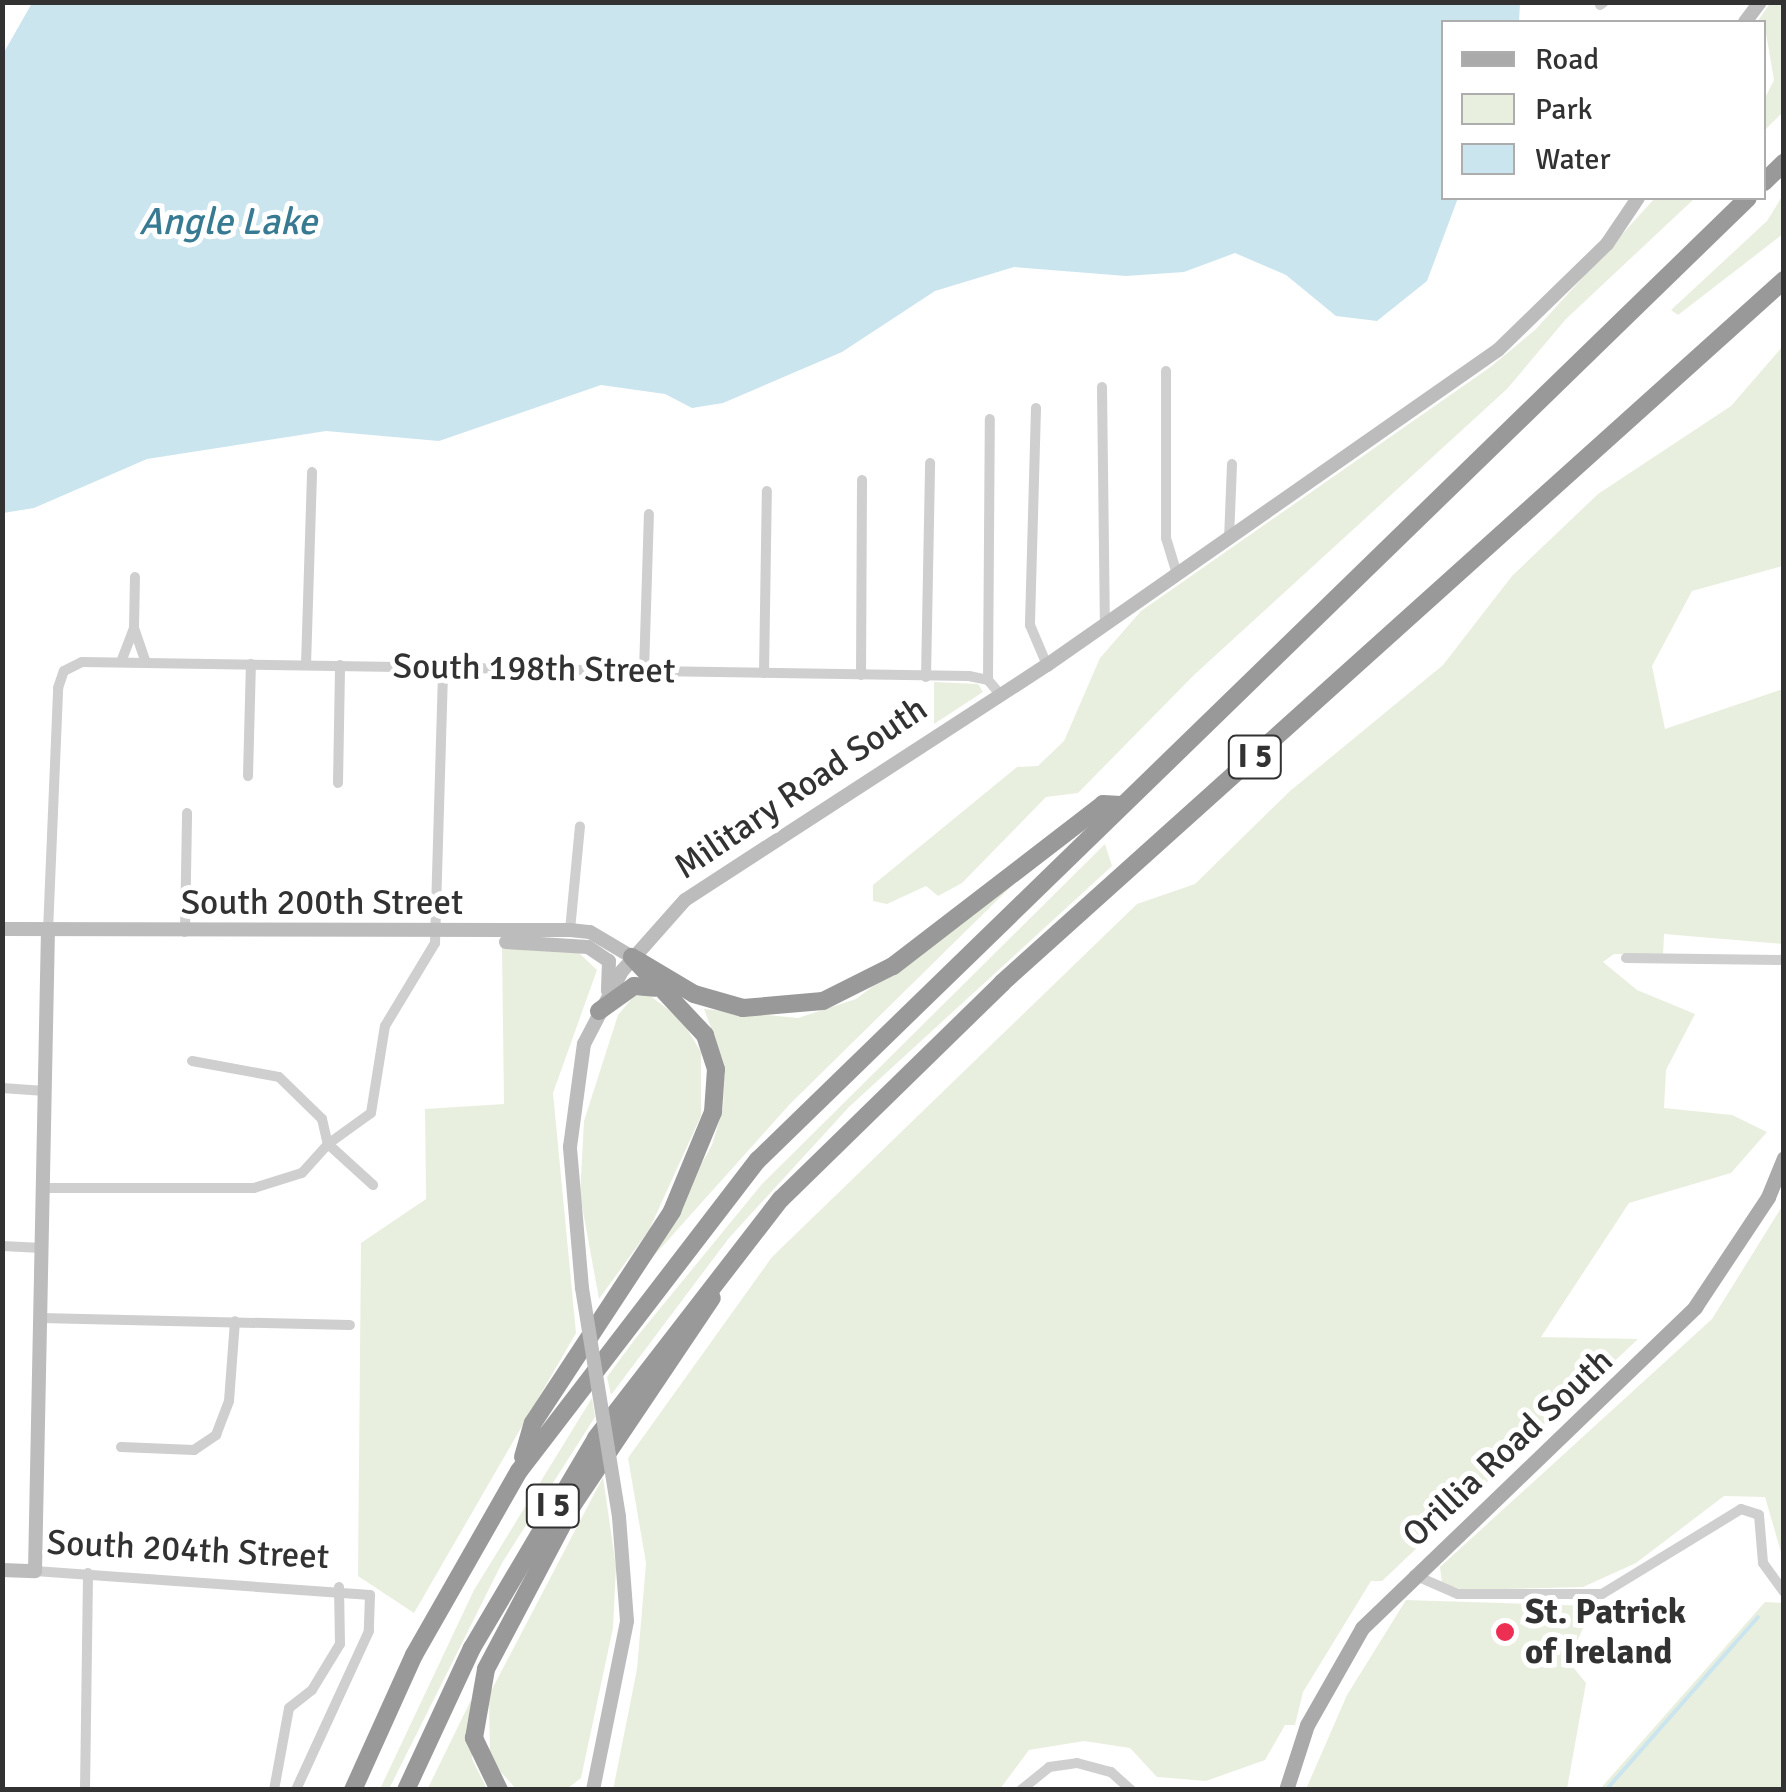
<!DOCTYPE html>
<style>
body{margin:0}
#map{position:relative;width:1786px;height:1792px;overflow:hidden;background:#fff;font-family:Signika,sans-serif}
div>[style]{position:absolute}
.green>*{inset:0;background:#e9efdf}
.water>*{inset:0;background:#cbe5ef}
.stream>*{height:4px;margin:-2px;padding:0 2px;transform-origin:2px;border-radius:2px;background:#cbe5ef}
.street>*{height:10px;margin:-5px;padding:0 5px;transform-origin:5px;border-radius:5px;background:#cfcfcf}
.secondary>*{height:14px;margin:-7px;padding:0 7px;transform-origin:7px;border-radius:7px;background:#bcbcbc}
.primary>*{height:15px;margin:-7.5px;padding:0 7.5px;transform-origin:7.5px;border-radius:7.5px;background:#aaa}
.highway>*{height:18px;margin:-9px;padding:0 9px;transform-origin:9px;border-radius:9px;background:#999}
.secondary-bridge>*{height:14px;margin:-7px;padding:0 7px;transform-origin:7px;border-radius:7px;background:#bcbcbc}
.dots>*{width:28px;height:28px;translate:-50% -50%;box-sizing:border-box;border:5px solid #fff;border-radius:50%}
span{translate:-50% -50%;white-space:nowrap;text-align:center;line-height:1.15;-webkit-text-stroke:10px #fff;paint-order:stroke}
.shield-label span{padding:2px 8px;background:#fff;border:2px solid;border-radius:8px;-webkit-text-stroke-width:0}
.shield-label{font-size:32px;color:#323232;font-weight:700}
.street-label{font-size:35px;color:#323232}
.poi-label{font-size:35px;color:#323232;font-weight:700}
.left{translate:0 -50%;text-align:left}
.water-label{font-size:38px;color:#387a92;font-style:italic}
.frame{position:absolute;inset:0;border:5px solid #323232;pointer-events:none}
.legend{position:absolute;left:1441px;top:20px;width:325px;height:180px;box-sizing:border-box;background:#fff;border:2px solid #adadad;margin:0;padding:12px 18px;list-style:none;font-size:30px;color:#323232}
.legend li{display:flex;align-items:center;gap:20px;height:50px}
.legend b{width:50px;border:2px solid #adadad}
</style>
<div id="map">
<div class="green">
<i style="clip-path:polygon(1771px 2px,1783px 3px,1783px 112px,1764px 131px,1764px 100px,1774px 80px,1764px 22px,1757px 22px)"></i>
<i style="clip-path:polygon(1783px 195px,1783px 234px,1678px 315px,1671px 310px,1767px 221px)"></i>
<i style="clip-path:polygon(1655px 198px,1695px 198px,1566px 319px,1507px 389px,1194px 675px,1078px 793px,1046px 797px,962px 883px,938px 896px,926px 886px,887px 904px,873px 901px,873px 885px,1017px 767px,1038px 766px,1064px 741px,1100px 658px,1141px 611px,1489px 368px,1535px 330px)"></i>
<i style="clip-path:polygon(1783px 346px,1783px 566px,1692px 591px,1652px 666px,1665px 729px,1783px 689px,1783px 944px,1664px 934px,1663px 955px,1614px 954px,1603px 962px,1637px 990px,1695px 1014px,1666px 1070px,1664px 1108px,1732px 1115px,1767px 1132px,1731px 1173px,1629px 1203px,1541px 1337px,1638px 1339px,1382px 1581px,1371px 1581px,1303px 1692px,1295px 1725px,1285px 1725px,1265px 1760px,1206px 1781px,1157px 1777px,1130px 1748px,1084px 1741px,1029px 1750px,1000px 1789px,613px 1790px,637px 1669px,646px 1563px,628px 1458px,772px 1257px,1137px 904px,1195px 884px,1290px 791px,1443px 665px,1512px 576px,1598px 494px,1731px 406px)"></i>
<i style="clip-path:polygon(934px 682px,978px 684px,983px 692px,934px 724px)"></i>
<i style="clip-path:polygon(1105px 844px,1112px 866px,849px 1107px,729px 1238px,611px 1395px,607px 1377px,635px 1339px,762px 1184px)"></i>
<i style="clip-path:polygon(1030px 868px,790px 1104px,643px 1268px,712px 1145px,723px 1108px,725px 1066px,704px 1009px,798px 1018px,856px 999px)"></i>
<i style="clip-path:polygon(502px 948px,577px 951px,597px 970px,553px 1093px,576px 1333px,414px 1613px,358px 1576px,361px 1243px,426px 1199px,425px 1109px,504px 1104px)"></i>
<i style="clip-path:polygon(649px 995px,681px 1019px,701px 1052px,701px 1116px,649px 1230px,599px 1299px,580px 1195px,584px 1121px,618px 1015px,634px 996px)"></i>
<i style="clip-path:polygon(1783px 1205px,1783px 1559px,1765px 1497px,1724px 1496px,1636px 1563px,1583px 1587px,1463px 1590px,1442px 1583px,1440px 1567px,1712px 1319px)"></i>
<i style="clip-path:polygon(592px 1398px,595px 1417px,502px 1563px,389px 1789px,380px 1789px,474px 1590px)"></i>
<i style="clip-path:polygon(603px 1477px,616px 1567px,613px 1628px,581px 1778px,567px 1789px,516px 1789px,490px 1760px,489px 1695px)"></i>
<i style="clip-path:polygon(1406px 1600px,1593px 1606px,1568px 1661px,1586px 1683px,1567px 1789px,1306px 1789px,1347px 1695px)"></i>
<i style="clip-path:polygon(1765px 1602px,1783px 1603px,1783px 1789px,1600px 1789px)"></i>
<i style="clip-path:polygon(471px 1700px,472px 1759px,487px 1789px,427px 1790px)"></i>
</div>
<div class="water">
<i style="clip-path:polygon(32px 3px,1520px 2px,1520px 3px,1519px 22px,1444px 22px,1444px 198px,1458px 198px,1427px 281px,1377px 321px,1336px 316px,1286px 275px,1235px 253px,1184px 272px,1126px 276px,1014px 267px,935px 291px,842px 352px,723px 403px,692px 408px,665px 394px,601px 385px,439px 441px,326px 431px,147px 459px,34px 508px,3px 513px,3px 54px)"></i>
</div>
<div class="stream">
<i style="left:1606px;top:1790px;width:230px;rotate:-48.7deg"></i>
</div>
<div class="street">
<i style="left:1600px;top:5px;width:5px;rotate:-37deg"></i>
<i style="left:1166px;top:371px;width:167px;rotate:90deg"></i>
<i style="left:1166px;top:538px;width:39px;rotate:73deg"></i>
<i style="left:1102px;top:387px;width:238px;rotate:89.3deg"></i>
<i style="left:1036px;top:408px;width:217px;rotate:91.6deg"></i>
<i style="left:1030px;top:625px;width:43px;rotate:67deg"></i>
<i style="left:1229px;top:539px;width:75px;rotate:-87.7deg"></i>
<i style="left:134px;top:628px;width:36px;rotate:71deg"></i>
<i style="left:121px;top:662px;width:36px;rotate:-69deg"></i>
<i style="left:134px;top:628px;width:51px;rotate:-88.9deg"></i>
<i style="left:306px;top:665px;width:193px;rotate:-88.2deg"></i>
<i style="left:644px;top:671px;width:157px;rotate:-88.2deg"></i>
<i style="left:764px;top:673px;width:182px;rotate:-89.1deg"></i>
<i style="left:861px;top:675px;width:195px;rotate:-89.7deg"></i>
<i style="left:926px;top:677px;width:214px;rotate:-88.9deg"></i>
<i style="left:988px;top:680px;width:261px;rotate:-89.6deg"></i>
<i style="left:248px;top:776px;width:112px;rotate:-88.5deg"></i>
<i style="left:338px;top:783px;width:118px;rotate:-89deg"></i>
<i style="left:570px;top:930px;width:104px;rotate:-84.5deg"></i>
<i style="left:48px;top:931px;width:243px;rotate:-87.6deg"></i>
<i style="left:58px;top:688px;width:18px;rotate:-71deg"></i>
<i style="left:64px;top:671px;width:20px;rotate:-27deg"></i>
<i style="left:82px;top:662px;width:887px;rotate:0.9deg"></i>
<i style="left:969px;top:676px;width:19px;rotate:12deg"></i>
<i style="left:988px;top:680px;width:17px;rotate:50deg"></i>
<i style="left:185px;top:932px;width:119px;rotate:-89deg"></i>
<i style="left:1626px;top:958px;width:158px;rotate:0.7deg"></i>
<i style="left:192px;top:1061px;width:88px;rotate:10.4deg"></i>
<i style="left:279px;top:1077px;width:60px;rotate:44.3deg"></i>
<i style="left:322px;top:1119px;width:26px;rotate:77deg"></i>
<i style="left:328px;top:1144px;width:53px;rotate:-35.8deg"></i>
<i style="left:371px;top:1113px;width:88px;rotate:-80.9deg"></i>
<i style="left:385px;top:1026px;width:97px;rotate:-58.9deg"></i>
<i style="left:435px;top:943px;width:276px;rotate:-88.3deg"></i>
<i style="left:2px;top:1088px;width:43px;rotate:4deg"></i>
<i style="left:43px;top:1188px;width:211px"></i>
<i style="left:254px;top:1188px;width:50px;rotate:-17.4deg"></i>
<i style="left:302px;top:1173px;width:39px;rotate:-48deg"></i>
<i style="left:328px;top:1144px;width:61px;rotate:42.3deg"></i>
<i style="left:2px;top:1246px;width:40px;rotate:2.9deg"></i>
<i style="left:40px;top:1318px;width:310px;rotate:1.3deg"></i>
<i style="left:121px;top:1447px;width:73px;rotate:2.4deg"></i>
<i style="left:194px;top:1450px;width:27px;rotate:-34deg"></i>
<i style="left:216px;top:1435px;width:36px;rotate:-69deg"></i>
<i style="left:229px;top:1401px;width:80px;rotate:-85.7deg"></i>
<i style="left:35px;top:1571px;width:336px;rotate:4.1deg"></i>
<i style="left:370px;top:1595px;width:36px;rotate:92deg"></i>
<i style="left:369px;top:1631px;width:175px;rotate:114.7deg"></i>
<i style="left:1414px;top:1575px;width:48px;rotate:23.4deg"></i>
<i style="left:1458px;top:1594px;width:144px"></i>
<i style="left:1602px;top:1594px;width:163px;rotate:-31.4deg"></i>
<i style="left:1741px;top:1509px;width:19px;rotate:18deg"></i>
<i style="left:1759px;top:1515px;width:48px;rotate:85.2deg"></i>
<i style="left:1763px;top:1563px;width:36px;rotate:54deg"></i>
<i style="left:85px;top:1790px;width:217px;rotate:-89.2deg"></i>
<i style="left:274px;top:1790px;width:83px;rotate:-79.6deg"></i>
<i style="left:289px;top:1708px;width:29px;rotate:-38deg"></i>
<i style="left:312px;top:1690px;width:54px;rotate:-58.7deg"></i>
<i style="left:340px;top:1644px;width:57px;rotate:-91deg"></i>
<i style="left:1021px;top:1790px;width:36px;rotate:-39deg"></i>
<i style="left:1049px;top:1767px;width:28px;rotate:-8deg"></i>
<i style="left:1077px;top:1763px;width:35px;rotate:15deg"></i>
<i style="left:1111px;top:1772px;width:27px;rotate:42deg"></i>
</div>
<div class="secondary">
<i style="left:1745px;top:22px;width:25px;rotate:-53deg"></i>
<i style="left:2px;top:929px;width:568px;rotate:0.1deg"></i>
<i style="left:570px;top:930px;width:20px;rotate:6deg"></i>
<i style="left:590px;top:932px;width:49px;rotate:30.8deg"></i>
<i style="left:506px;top:942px;width:82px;rotate:3.5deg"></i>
<i style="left:588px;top:947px;width:25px;rotate:34deg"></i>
<i style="left:609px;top:961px;width:30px;rotate:92deg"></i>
<i style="left:582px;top:1288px;width:142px;rotate:-94.9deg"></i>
<i style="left:570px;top:1147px;width:104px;rotate:-82.3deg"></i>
<i style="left:584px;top:1044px;width:82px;rotate:-62.5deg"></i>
<i style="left:622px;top:971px;width:95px;rotate:-48.4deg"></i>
<i style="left:685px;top:900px;width:432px;rotate:-33deg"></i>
<i style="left:1047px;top:665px;width:550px;rotate:-34.93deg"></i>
<i style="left:1498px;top:350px;width:152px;rotate:-44.2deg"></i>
<i style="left:1607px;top:244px;width:55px;rotate:-56deg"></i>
<i style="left:2px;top:1570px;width:33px;rotate:2deg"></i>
<i style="left:35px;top:1571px;width:640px;rotate:-88.84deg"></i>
<i style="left:593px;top:1790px;width:172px;rotate:-78.6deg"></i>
<i style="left:627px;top:1621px;width:105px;rotate:-94.4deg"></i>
</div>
<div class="primary">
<i style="left:1286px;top:1790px;width:68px;rotate:-72.1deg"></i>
<i style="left:1307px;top:1725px;width:112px;rotate:-60.4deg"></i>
<i style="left:1362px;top:1628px;width:463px;rotate:-43.9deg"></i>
<i style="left:1695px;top:1307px;width:132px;rotate:-56.4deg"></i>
<i style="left:1768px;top:1197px;width:42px;rotate:-67.7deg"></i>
</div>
<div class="highway">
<i style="left:1764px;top:182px;width:28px;rotate:-44deg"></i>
<i style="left:637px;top:960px;width:66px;rotate:30.8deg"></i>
<i style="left:694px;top:994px;width:51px;rotate:15.9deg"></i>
<i style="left:743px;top:1008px;width:80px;rotate:-5deg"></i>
<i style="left:823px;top:1001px;width:78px;rotate:-26.6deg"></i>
<i style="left:893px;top:966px;width:265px;rotate:-37.6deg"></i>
<i style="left:1103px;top:804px;width:18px;rotate:3deg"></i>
<i style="left:599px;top:1011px;width:43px;rotate:-35.5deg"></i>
<i style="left:634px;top:986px;width:21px;rotate:5deg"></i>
<i style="left:523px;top:1457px;width:35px;rotate:-74deg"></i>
<i style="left:533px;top:1423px;width:254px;rotate:-56.7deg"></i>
<i style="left:672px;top:1211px;width:107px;rotate:-67.5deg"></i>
<i style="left:713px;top:1112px;width:43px;rotate:-86deg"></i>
<i style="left:716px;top:1069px;width:36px;rotate:-108deg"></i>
<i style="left:705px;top:1035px;width:107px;rotate:-133.1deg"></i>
<i style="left:353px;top:1790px;width:148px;rotate:-65.7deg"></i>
<i style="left:414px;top:1655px;width:212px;rotate:-60.3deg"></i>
<i style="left:519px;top:1471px;width:392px;rotate:-52.5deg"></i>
<i style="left:758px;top:1160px;width:1380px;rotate:-44.18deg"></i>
<i style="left:406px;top:1790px;width:157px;rotate:-65.1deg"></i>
<i style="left:472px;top:1648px;width:244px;rotate:-59.4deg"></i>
<i style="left:596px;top:1438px;width:302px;rotate:-52.3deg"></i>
<i style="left:781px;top:1199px;width:309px;rotate:-44.3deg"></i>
<i style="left:1002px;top:983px;width:1052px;rotate:-41.95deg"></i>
<i style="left:499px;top:1790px;width:58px;rotate:-115.7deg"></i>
<i style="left:474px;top:1738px;width:70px;rotate:-80.1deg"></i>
<i style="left:486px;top:1669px;width:188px;rotate:-62.1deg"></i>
<i style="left:574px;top:1503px;width:247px;rotate:-56.1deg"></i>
</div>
<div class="secondary-bridge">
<i style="left:582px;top:1288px;width:231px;rotate:80.8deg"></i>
</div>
<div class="dots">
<i style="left:1505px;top:1632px;background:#ed2f54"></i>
</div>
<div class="shield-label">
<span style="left:1255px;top:757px">I 5</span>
<span style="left:553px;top:1506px">I 5</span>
</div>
<div class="street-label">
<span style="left:534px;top:669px;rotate:1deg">South 198th Street</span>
<span style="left:801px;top:788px;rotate:-34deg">Military Road South</span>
<span style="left:322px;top:903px">South 200th Street</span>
<span style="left:1508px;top:1448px;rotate:-43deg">Orillia Road South</span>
<span style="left:188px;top:1550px;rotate:3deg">South 204th Street</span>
</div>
<div class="poi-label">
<span class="left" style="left:1525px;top:1632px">St. Patrick<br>of Ireland</span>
</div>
<div class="water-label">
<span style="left:228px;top:222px">Angle Lake</span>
</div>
<div class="frame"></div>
<ul class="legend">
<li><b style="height:12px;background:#aaa"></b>Road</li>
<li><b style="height:28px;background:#e9efdf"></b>Park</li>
<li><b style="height:28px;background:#cbe5ef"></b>Water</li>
</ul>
</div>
